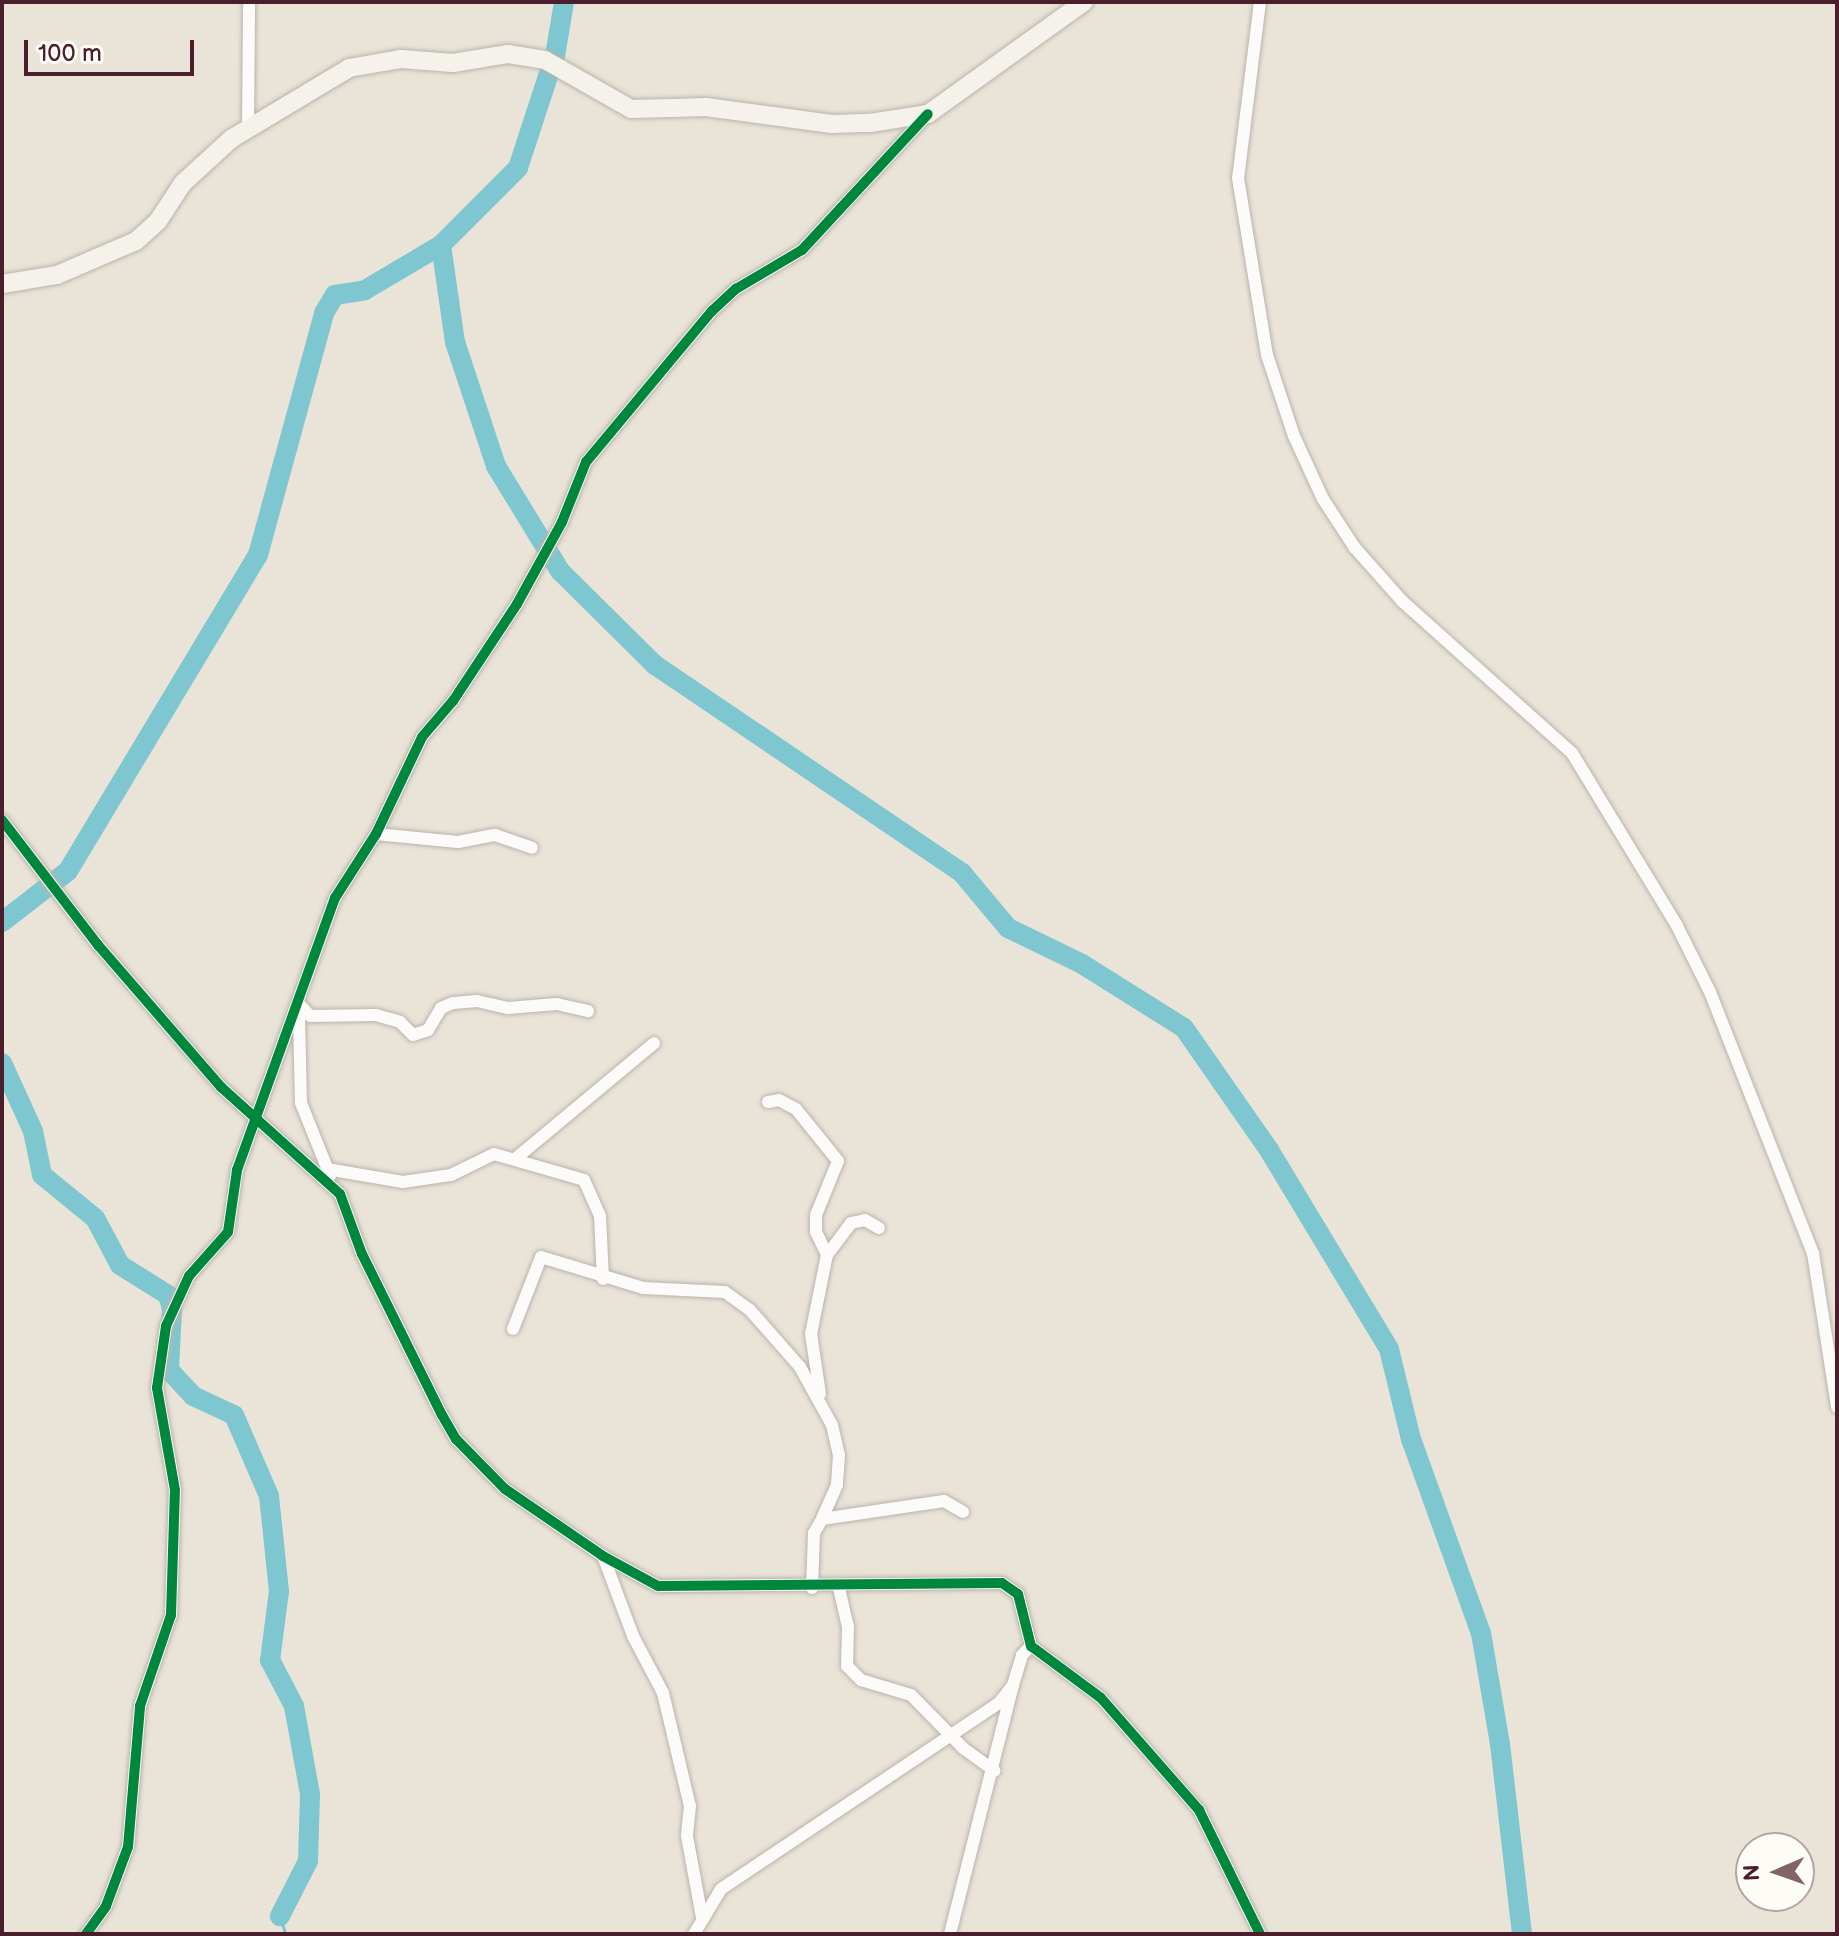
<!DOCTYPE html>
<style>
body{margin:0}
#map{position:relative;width:1839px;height:1936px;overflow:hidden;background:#eae4d8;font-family:"Balsamiq Sans",sans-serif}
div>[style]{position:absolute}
.stream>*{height:3px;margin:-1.5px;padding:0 1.5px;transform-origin:1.5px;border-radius:1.5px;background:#7ec7d0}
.river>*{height:20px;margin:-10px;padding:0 10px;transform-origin:10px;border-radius:10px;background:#7ec7d0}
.roads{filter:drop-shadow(0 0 2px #bbb3ac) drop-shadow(0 0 2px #bbb3ac)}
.street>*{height:12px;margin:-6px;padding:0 6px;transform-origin:6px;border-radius:6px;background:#fcfbf9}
.secondary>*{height:18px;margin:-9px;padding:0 9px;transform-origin:9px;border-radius:9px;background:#f5f2ec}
.cycleway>*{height:10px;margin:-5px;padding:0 5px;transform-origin:5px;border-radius:5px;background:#00873e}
span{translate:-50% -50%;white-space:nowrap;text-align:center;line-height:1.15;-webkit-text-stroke:6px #fdfcf7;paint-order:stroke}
.frame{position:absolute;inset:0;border:4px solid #4a1f2b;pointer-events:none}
.north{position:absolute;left:1735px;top:1832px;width:80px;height:80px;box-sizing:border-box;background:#fdfcf7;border:2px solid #b5a4a5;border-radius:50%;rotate:268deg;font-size:22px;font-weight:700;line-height:32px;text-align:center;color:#4a1f2b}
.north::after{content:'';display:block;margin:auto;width:28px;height:36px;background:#826468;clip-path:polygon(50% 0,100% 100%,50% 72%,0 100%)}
.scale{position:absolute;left:24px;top:40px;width:170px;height:36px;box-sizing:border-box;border:4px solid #4a1f2b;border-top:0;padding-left:10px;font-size:24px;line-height:28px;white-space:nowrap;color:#4a1f2b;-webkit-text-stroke:6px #fdfcf7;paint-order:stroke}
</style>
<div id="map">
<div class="stream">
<i style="left:280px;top:1916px;width:19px;rotate:74deg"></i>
</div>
<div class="river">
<i style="left:555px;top:56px;width:55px;rotate:-80.5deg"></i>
<i style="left:441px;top:245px;width:98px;rotate:81.8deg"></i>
<i style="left:455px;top:342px;width:131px;rotate:71.7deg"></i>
<i style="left:496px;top:466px;width:123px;rotate:58.6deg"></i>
<i style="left:560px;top:571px;width:134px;rotate:44.7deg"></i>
<i style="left:655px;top:665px;width:371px;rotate:34.1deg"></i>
<i style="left:962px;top:873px;width:72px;rotate:50.1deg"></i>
<i style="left:1008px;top:928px;width:82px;rotate:25.9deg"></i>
<i style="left:1082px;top:964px;width:120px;rotate:32.1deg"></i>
<i style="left:1184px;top:1028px;width:149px;rotate:55.1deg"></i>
<i style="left:1269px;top:1150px;width:232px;rotate:58.9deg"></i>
<i style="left:1389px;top:1349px;width:93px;rotate:76.3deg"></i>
<i style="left:1411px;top:1439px;width:206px;rotate:70.2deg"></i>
<i style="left:1481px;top:1633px;width:113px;rotate:80.3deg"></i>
<i style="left:1500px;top:1744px;width:191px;rotate:83.4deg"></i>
<i style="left:2px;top:922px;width:83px;rotate:-37.7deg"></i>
<i style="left:68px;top:871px;width:369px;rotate:-59deg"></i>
<i style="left:258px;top:555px;width:251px;rotate:-74.7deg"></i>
<i style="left:324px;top:313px;width:21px;rotate:-59deg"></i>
<i style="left:335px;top:295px;width:30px;rotate:-9deg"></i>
<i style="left:365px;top:290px;width:88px;rotate:-30.6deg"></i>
<i style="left:441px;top:245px;width:109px;rotate:-45deg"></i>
<i style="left:518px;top:168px;width:100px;rotate:-71.9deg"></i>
<i style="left:2px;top:1063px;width:75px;rotate:65.5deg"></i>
<i style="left:33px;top:1131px;width:45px;rotate:78.4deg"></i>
<i style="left:42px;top:1175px;width:68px;rotate:39.1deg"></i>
<i style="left:95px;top:1218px;width:53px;rotate:62deg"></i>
<i style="left:120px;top:1265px;width:57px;rotate:32deg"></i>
<i style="left:168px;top:1295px;width:15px;rotate:74deg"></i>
<i style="left:172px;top:1309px;width:61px;rotate:92.8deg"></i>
<i style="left:169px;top:1370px;width:35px;rotate:47deg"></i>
<i style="left:193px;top:1396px;width:45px;rotate:24.9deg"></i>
<i style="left:234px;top:1415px;width:88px;rotate:66.6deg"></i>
<i style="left:269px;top:1496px;width:96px;rotate:84deg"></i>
<i style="left:279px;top:1591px;width:70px;rotate:97.4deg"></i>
<i style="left:270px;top:1660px;width:52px;rotate:62.4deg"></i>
<i style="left:294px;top:1706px;width:89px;rotate:79.7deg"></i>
<i style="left:310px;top:1794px;width:67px;rotate:91.7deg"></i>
<i style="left:308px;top:1861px;width:62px;rotate:117deg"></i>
</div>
<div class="roads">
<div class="street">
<i style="left:1260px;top:2px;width:177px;rotate:97.1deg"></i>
<i style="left:1238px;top:178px;width:179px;rotate:80.7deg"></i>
<i style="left:1267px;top:355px;width:85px;rotate:71.6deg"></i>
<i style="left:1294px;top:436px;width:69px;rotate:65.3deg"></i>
<i style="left:1323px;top:499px;width:59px;rotate:56.9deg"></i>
<i style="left:1355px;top:548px;width:71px;rotate:48.4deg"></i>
<i style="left:1402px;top:601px;width:228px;rotate:41.8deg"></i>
<i style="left:1572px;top:753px;width:202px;rotate:58.7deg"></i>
<i style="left:1677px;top:926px;width:74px;rotate:63.4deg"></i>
<i style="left:1710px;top:992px;width:281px;rotate:68.5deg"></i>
<i style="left:1813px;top:1253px;width:156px;rotate:81.1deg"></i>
<i style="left:248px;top:127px;width:125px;rotate:-89.5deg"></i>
<i style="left:2px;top:820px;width:158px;rotate:52.5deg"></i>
<i style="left:98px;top:945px;width:188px;rotate:49.1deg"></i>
<i style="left:221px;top:1087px;width:160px;rotate:42deg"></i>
<i style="left:340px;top:1194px;width:64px;rotate:69.9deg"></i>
<i style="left:362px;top:1254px;width:180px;rotate:63.6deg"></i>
<i style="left:442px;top:1415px;width:28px;rotate:60deg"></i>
<i style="left:456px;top:1439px;width:70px;rotate:45.6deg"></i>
<i style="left:505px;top:1489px;width:119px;rotate:34.4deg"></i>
<i style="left:603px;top:1556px;width:63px;rotate:28.6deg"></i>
<i style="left:658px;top:1586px;width:344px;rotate:-0.5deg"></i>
<i style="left:1002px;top:1583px;width:19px;rotate:35deg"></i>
<i style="left:1018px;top:1594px;width:54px;rotate:76deg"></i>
<i style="left:1031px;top:1646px;width:87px;rotate:36.6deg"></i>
<i style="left:1101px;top:1698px;width:149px;rotate:48.8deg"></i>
<i style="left:1199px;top:1810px;width:138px;rotate:63.8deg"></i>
<i style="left:376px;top:834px;width:82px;rotate:5.6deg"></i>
<i style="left:458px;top:842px;width:38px;rotate:-11deg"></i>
<i style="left:495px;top:835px;width:39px;rotate:19deg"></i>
<i style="left:299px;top:1004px;width:16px;rotate:47deg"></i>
<i style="left:310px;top:1016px;width:66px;rotate:-0.9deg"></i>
<i style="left:376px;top:1015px;width:25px;rotate:16deg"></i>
<i style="left:400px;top:1022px;width:18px;rotate:45deg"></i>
<i style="left:413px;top:1035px;width:16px;rotate:-18deg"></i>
<i style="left:428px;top:1030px;width:26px;rotate:-59deg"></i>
<i style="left:441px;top:1008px;width:13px;rotate:-23deg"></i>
<i style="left:453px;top:1003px;width:24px;rotate:-5deg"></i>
<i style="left:477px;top:1001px;width:32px;rotate:13deg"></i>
<i style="left:508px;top:1008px;width:49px;rotate:-4.7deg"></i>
<i style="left:557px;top:1004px;width:32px;rotate:13deg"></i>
<i style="left:299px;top:1016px;width:87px;rotate:88.7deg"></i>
<i style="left:301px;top:1103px;width:78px;rotate:68.1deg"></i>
<i style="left:768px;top:1102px;width:11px;rotate:-10deg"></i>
<i style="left:779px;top:1100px;width:19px;rotate:28deg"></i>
<i style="left:796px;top:1109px;width:67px;rotate:51.1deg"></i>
<i style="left:838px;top:1161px;width:58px;rotate:112.2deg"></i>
<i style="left:816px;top:1215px;width:17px;rotate:90deg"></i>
<i style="left:816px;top:1232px;width:25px;rotate:64deg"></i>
<i style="left:515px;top:1159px;width:181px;rotate:-39.8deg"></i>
<i style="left:327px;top:1169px;width:77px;rotate:9.7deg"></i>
<i style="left:403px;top:1182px;width:49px;rotate:-8.3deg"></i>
<i style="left:451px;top:1175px;width:48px;rotate:-26deg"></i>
<i style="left:494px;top:1154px;width:94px;rotate:16.1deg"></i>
<i style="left:584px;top:1180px;width:39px;rotate:66deg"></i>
<i style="left:600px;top:1216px;width:63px;rotate:87.3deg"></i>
<i style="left:513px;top:1329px;width:77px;rotate:-68.7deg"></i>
<i style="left:541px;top:1257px;width:107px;rotate:16.9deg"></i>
<i style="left:643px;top:1288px;width:82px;rotate:2.8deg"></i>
<i style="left:725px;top:1292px;width:31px;rotate:36deg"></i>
<i style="left:750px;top:1310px;width:76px;rotate:48.7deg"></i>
<i style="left:800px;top:1367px;width:66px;rotate:61.1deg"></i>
<i style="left:832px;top:1425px;width:31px;rotate:77deg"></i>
<i style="left:839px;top:1455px;width:30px;rotate:94deg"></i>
<i style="left:837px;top:1485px;width:37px;rotate:114deg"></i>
<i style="left:820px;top:1394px;width:61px;rotate:-98.5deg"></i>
<i style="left:811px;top:1334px;width:81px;rotate:-78.6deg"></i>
<i style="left:827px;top:1255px;width:40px;rotate:-53deg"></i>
<i style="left:851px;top:1223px;width:14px;rotate:-12deg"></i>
<i style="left:865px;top:1220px;width:16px;rotate:30deg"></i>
<i style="left:603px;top:1556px;width:85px;rotate:69.4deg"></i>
<i style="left:633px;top:1636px;width:64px;rotate:62.2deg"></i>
<i style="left:663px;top:1693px;width:116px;rotate:76.6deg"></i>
<i style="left:690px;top:1806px;width:30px;rotate:96deg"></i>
<i style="left:687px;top:1836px;width:83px;rotate:79.6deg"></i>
<i style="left:812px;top:1588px;width:55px;rotate:-87.9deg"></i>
<i style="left:814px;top:1533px;width:16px;rotate:-60deg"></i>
<i style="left:822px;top:1519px;width:123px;rotate:-8.4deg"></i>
<i style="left:944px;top:1501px;width:22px;rotate:30deg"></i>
<i style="left:839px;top:1588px;width:39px;rotate:77deg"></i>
<i style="left:848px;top:1626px;width:40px;rotate:91.4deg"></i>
<i style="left:847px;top:1666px;width:20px;rotate:45deg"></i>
<i style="left:861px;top:1680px;width:52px;rotate:16.7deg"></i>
<i style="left:911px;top:1695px;width:74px;rotate:45.5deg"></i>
<i style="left:963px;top:1748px;width:39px;rotate:36deg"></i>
<i style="left:86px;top:1934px;width:34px;rotate:-54deg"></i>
<i style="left:106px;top:1906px;width:63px;rotate:-69.6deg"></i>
<i style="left:128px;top:1847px;width:142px;rotate:-85.1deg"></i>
<i style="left:140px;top:1706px;width:96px;rotate:-71.2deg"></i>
<i style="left:171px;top:1615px;width:125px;rotate:-88.2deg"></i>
<i style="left:175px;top:1490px;width:104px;rotate:-100deg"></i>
<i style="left:157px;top:1388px;width:63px;rotate:-81.7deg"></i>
<i style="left:166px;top:1326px;width:55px;rotate:-65.3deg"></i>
<i style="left:189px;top:1276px;width:59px;rotate:-48.4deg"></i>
<i style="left:228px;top:1232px;width:63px;rotate:-81.7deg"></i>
<i style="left:237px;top:1170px;width:289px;rotate:-70.2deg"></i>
<i style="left:335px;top:898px;width:76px;rotate:-57.4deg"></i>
<i style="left:376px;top:834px;width:107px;rotate:-64.6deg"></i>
<i style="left:422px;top:737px;width:48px;rotate:-49.3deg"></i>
<i style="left:453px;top:701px;width:116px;rotate:-56.6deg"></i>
<i style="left:517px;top:604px;width:94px;rotate:-61.2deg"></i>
<i style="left:562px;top:522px;width:65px;rotate:-68.2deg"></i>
<i style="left:586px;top:462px;width:197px;rotate:-50.2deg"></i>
<i style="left:712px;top:311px;width:33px;rotate:-43deg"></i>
<i style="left:736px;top:289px;width:77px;rotate:-30.6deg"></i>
<i style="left:802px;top:250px;width:185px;rotate:-47.2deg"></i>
<i style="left:694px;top:1934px;width:52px;rotate:-59deg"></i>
<i style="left:721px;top:1889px;width:334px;rotate:-33.8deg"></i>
<i style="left:999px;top:1703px;width:23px;rotate:-52deg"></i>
<i style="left:950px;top:1934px;width:257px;rotate:-75.8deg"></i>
<i style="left:1013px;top:1685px;width:31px;rotate:-73deg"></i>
<i style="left:1022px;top:1655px;width:13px;rotate:-45deg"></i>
</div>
<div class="secondary">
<i style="left:2px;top:284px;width:56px;rotate:-9.3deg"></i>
<i style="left:57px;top:275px;width:86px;rotate:-23.3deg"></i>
<i style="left:136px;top:241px;width:30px;rotate:-42deg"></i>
<i style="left:158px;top:221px;width:45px;rotate:-56.7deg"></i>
<i style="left:183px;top:183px;width:65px;rotate:-42.5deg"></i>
<i style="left:231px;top:139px;width:138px;rotate:-31deg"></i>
<i style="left:349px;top:68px;width:53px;rotate:-9.8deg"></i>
<i style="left:401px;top:59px;width:52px;rotate:4.4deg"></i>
<i style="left:453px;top:63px;width:56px;rotate:-9.3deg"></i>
<i style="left:508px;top:54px;width:37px;rotate:9deg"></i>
<i style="left:545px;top:60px;width:99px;rotate:29.7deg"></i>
<i style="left:631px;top:109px;width:75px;rotate:-1.5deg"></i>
<i style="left:706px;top:107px;width:127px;rotate:7.7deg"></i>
<i style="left:832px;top:124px;width:38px;rotate:-2deg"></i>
<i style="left:870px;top:123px;width:59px;rotate:-8.8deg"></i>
<i style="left:928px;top:114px;width:192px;rotate:-35.7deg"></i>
</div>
</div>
<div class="cycleway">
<i style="left:2px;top:820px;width:158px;rotate:52.5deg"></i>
<i style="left:98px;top:945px;width:188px;rotate:49.1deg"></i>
<i style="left:221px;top:1087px;width:160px;rotate:42deg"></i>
<i style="left:340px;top:1194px;width:64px;rotate:69.9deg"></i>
<i style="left:362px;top:1254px;width:180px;rotate:63.6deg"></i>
<i style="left:442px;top:1415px;width:28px;rotate:60deg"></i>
<i style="left:456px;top:1439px;width:70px;rotate:45.6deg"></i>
<i style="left:505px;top:1489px;width:119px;rotate:34.4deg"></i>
<i style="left:603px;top:1556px;width:63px;rotate:28.6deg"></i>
<i style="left:658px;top:1586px;width:344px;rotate:-0.5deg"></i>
<i style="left:1002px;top:1583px;width:19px;rotate:35deg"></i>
<i style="left:1018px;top:1594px;width:54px;rotate:76deg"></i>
<i style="left:1031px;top:1646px;width:87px;rotate:36.6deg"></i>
<i style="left:1101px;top:1698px;width:149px;rotate:48.8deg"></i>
<i style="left:1199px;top:1810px;width:138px;rotate:63.8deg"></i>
<i style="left:86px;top:1934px;width:34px;rotate:-54deg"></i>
<i style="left:106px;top:1906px;width:63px;rotate:-69.6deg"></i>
<i style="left:128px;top:1847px;width:142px;rotate:-85.1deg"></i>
<i style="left:140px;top:1706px;width:96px;rotate:-71.2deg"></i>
<i style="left:171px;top:1615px;width:125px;rotate:-88.2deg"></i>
<i style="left:175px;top:1490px;width:104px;rotate:-100deg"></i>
<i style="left:157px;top:1388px;width:63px;rotate:-81.7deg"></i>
<i style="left:166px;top:1326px;width:55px;rotate:-65.3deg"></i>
<i style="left:189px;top:1276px;width:59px;rotate:-48.4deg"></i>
<i style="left:228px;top:1232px;width:63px;rotate:-81.7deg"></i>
<i style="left:237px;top:1170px;width:289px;rotate:-70.2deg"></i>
<i style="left:335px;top:898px;width:76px;rotate:-57.4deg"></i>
<i style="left:376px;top:834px;width:107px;rotate:-64.6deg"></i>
<i style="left:422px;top:737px;width:48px;rotate:-49.3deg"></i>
<i style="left:453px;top:701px;width:116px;rotate:-56.6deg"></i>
<i style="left:517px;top:604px;width:94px;rotate:-61.2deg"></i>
<i style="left:562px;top:522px;width:65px;rotate:-68.2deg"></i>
<i style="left:586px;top:462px;width:197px;rotate:-50.2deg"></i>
<i style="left:712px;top:311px;width:33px;rotate:-43deg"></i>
<i style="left:736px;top:289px;width:77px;rotate:-30.6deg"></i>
<i style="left:802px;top:250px;width:185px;rotate:-47.2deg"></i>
</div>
<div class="frame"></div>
<div class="north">N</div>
<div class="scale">100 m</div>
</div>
